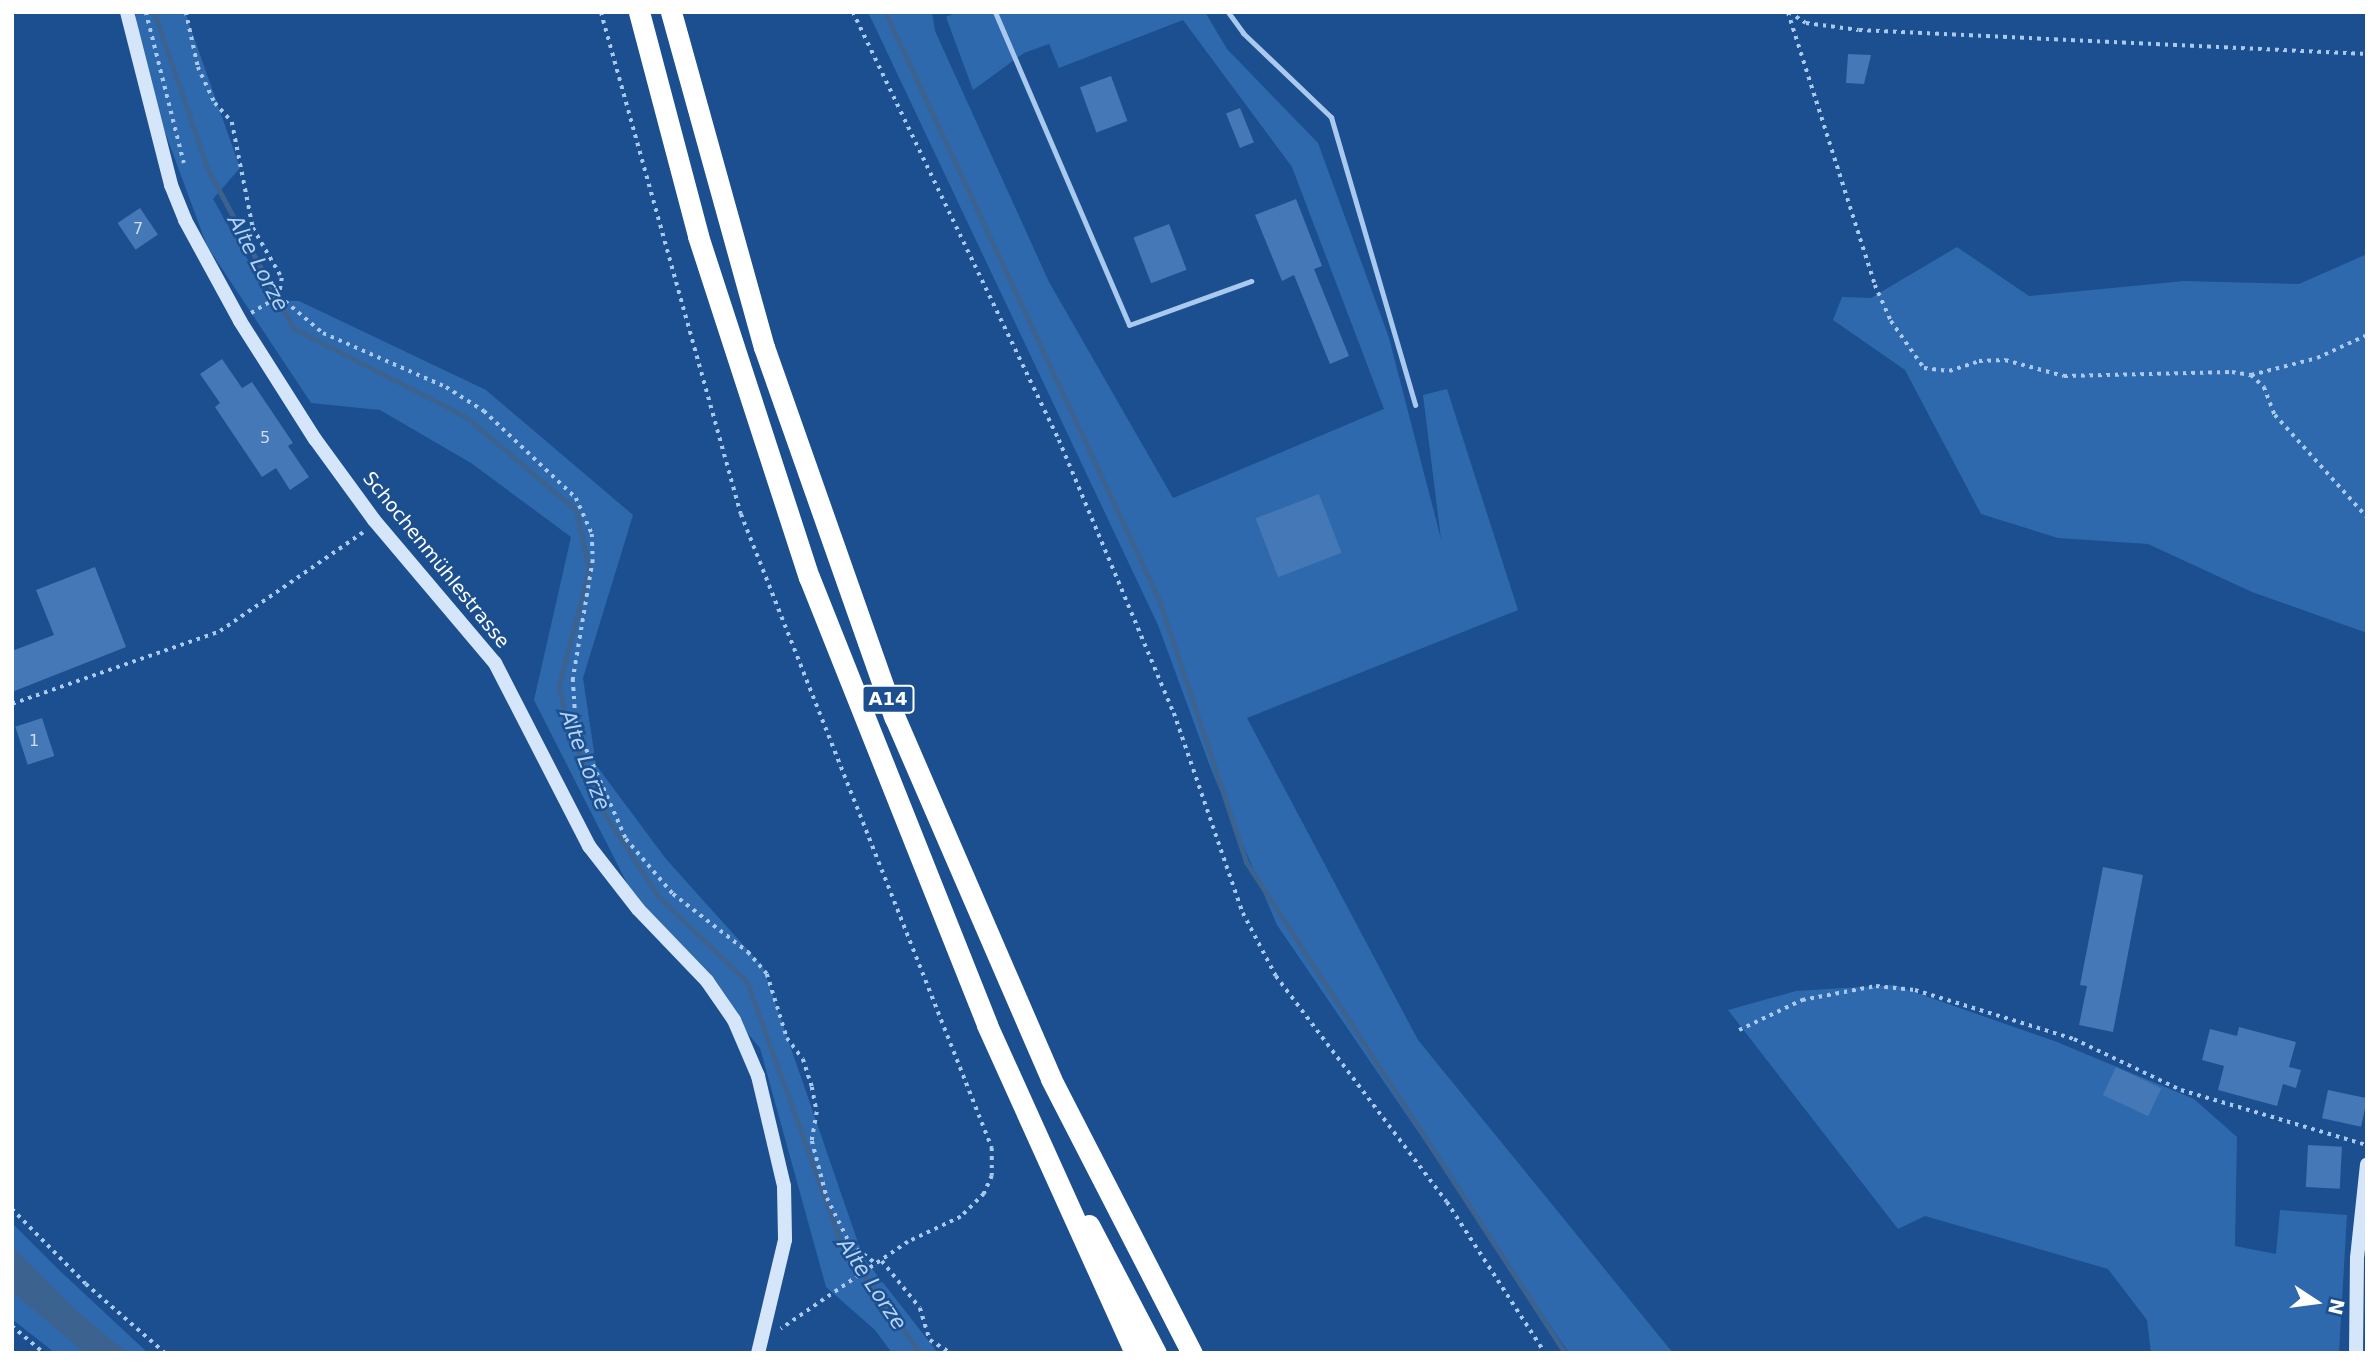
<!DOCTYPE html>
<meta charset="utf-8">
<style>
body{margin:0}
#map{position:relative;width:2379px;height:1365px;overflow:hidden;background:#1b4f8f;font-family:"DejaVu Sans",sans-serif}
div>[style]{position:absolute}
.green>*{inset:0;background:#2e69ad}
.water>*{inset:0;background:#3c6290}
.stream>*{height:5px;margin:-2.5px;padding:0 2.5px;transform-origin:2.5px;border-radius:2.5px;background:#3c6290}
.building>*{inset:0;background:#4478b7;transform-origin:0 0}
.path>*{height:3.5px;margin-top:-1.75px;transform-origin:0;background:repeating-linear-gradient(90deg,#a9c9ee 0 3.5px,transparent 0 8.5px)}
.lane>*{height:5px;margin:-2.5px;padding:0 2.5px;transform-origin:2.5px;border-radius:2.5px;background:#a9c9ee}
.secondary>*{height:14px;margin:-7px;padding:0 7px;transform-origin:7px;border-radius:7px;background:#d6e6fa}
.highway>*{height:21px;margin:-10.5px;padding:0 10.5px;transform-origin:10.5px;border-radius:10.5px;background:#fff}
span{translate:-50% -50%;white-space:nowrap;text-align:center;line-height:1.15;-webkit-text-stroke:5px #1b4f8f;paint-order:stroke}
.number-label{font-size:16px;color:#d0dded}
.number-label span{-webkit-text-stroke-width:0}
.shield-label span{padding:2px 5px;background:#1b4f8f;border:2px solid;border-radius:5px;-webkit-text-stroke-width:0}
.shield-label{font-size:18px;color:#fff;font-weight:700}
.street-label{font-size:19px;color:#fff}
.water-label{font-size:21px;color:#b5d3f5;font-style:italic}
.frame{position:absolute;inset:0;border:14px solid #fff;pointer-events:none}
.north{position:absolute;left:2281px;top:1267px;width:70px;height:70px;-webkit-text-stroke:5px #1b4f8f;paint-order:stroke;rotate:103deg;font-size:19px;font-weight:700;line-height:28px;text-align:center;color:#fff}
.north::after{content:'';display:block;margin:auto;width:24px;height:32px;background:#fff;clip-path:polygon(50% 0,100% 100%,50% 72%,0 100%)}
</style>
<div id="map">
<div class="green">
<i style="clip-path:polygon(135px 12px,185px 12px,240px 168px,213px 199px,271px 300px,299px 301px,486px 390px,633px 515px,583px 678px,596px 765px,666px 859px,763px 967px,863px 1257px,938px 1353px,892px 1353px,875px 1330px,826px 1287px,760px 1048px,636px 901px,534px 700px,571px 537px,471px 463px,380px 410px,311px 403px,207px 246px,148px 86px)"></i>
<i style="clip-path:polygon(868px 12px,932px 12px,935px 31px,1049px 282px,1173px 498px,1384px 409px,1292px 167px,1183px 20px,1059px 68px,1049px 44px,1024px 53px,973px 90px,946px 17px,957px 12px,1205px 12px,1227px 49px,1318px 143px,1389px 338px,1441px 539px,1423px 395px,1447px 389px,1518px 610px,1247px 718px,1418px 1040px,1673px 1353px,1569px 1353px,1277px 925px,1211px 769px,1158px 625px)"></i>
<i style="clip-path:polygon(1957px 247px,2029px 296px,2184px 281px,2299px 284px,2367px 254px,2367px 633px,2252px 592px,2148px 544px,2058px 538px,1981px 514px,1905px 370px,1833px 320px,1842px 297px,1871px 298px)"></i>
<i style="clip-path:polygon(1894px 985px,2057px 1042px,2194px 1099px,2237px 1137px,2235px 1246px,2276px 1254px,2280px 1210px,2347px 1215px,2339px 1353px,2151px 1353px,2147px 1320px,2108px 1269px,1925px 1216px,1898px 1229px,1728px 1010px,1796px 991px)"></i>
<i style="clip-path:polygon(12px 1223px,59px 1270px,148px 1353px,55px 1353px,12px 1319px)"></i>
</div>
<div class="water">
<i style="clip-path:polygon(12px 1246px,73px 1308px,128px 1353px,85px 1353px,12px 1292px)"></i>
</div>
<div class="stream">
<i style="left:154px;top:12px;width:165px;rotate:71.2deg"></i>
<i style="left:207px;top:168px;width:182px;rotate:61.7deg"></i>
<i style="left:293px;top:328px;width:195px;rotate:27.2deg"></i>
<i style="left:466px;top:417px;width:144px;rotate:40.2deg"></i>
<i style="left:576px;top:510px;width:61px;rotate:77.8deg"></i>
<i style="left:589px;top:570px;width:119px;rotate:104.6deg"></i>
<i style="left:559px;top:685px;width:37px;rotate:79deg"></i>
<i style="left:566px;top:721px;width:96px;rotate:68deg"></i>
<i style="left:602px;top:810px;width:103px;rotate:56.9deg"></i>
<i style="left:658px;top:896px;width:124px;rotate:44deg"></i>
<i style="left:747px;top:982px;width:277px;rotate:70.2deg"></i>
<i style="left:841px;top:1243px;width:135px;rotate:54.3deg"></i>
<i style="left:885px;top:12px;width:649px;rotate:65.02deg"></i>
<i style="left:1159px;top:600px;width:276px;rotate:71.6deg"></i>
<i style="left:1246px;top:862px;width:586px;rotate:56.99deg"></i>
</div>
<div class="building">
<i style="clip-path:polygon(1848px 54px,1871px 55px,1864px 84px,1846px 83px)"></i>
<i style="left:1111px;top:76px;width:48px;height:33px;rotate:70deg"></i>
<i style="left:1240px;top:108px;width:37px;height:15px;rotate:68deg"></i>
<i style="clip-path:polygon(1296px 199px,1322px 266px,1314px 269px,1349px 356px,1330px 364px,1294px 275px,1282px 281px,1255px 215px)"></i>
<i style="left:140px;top:208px;width:32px;height:27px;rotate:56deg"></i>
<i style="left:1169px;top:224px;width:49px;height:38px;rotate:69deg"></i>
<i style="clip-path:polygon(222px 359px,242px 388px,252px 382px,293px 443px,288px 446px,309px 477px,290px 490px,276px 468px,262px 477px,215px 407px,220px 403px,200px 374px)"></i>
<i style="left:1319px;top:494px;width:63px;height:68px;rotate:69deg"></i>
<i style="clip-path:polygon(95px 567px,126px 647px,12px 692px,12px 651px,54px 635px,36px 590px)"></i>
<i style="left:42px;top:718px;width:40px;height:28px;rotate:72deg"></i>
<i style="clip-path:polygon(2103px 867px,2143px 875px,2113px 1032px,2079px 1025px,2087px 986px,2080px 985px)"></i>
<i style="clip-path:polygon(2239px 1027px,2296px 1042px,2289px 1067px,2301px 1070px,2296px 1088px,2283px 1084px,2277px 1106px,2218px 1090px,2224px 1066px,2202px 1060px,2210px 1029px,2237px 1036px)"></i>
<i style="left:2116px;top:1067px;width:50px;height:31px;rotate:25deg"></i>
<i style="left:2328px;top:1090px;width:40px;height:29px;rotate:12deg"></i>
<i style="left:2308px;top:1145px;width:34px;height:42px;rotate:3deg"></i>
</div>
<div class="path">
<i style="left:146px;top:12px;width:156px;rotate:75.9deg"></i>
<i style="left:186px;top:12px;width:56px;rotate:77.7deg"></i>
<i style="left:198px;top:67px;width:40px;rotate:65deg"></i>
<i style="left:215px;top:103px;width:25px;rotate:48deg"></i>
<i style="left:232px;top:122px;width:108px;rotate:78.8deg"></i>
<i style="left:253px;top:228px;width:58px;rotate:59.9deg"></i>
<i style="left:282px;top:278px;width:18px;rotate:99deg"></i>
<i style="left:279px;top:296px;width:57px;rotate:40.1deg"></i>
<i style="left:323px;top:333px;width:134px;rotate:23.7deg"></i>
<i style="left:446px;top:387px;width:45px;rotate:32.3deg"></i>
<i style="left:484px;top:411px;width:127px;rotate:43.4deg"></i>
<i style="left:576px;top:498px;width:39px;rotate:66deg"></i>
<i style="left:592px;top:534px;width:26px;rotate:88deg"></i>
<i style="left:593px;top:560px;width:121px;rotate:99.5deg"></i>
<i style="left:573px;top:679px;width:47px;rotate:86.3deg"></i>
<i style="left:576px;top:726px;width:124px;rotate:66.1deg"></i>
<i style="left:626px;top:839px;width:72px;rotate:49.5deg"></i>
<i style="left:673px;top:894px;width:95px;rotate:37.7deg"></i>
<i style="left:748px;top:952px;width:29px;rotate:49deg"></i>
<i style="left:767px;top:974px;width:67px;rotate:72.6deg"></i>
<i style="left:787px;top:1038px;width:26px;rotate:53deg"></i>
<i style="left:803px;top:1059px;width:29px;rotate:72deg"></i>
<i style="left:812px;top:1087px;width:25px;rotate:79deg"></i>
<i style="left:817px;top:1112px;width:29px;rotate:100deg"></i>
<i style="left:812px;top:1141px;width:59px;rotate:75.3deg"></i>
<i style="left:827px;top:1198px;width:51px;rotate:63.4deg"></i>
<i style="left:850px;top:1244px;width:34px;rotate:37deg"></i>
<i style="left:601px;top:12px;width:521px;rotate:74.42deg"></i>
<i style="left:741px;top:514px;width:682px;rotate:68.4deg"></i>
<i style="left:992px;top:1148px;width:28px;rotate:90deg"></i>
<i style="left:992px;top:1176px;width:20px;rotate:114deg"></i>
<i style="left:984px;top:1194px;width:33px;rotate:135deg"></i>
<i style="left:961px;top:1217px;width:59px;rotate:154.7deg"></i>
<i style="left:908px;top:1242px;width:154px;rotate:145.6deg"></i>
<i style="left:853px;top:12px;width:475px;rotate:64.3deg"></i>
<i style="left:1059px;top:440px;width:296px;rotate:67.2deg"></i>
<i style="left:1174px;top:713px;width:212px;rotate:71deg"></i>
<i style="left:1243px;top:913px;width:71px;rotate:62.4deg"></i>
<i style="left:1276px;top:976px;width:283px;rotate:52.9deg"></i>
<i style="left:1447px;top:1202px;width:180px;rotate:57deg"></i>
<i style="left:1788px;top:12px;width:287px;rotate:72.3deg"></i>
<i style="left:1875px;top:285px;width:39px;rotate:66deg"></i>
<i style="left:1891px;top:321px;width:57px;rotate:54.9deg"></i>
<i style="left:1924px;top:368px;width:25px;rotate:7deg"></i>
<i style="left:1949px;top:371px;width:32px;rotate:-18deg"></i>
<i style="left:1979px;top:361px;width:26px;rotate:-2deg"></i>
<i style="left:2005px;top:360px;width:61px;rotate:15.2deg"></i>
<i style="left:2064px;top:376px;width:168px;rotate:-1.4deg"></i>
<i style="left:2232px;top:372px;width:19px;rotate:9deg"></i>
<i style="left:2251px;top:375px;width:18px;rotate:43deg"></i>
<i style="left:2264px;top:387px;width:30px;rotate:69deg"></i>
<i style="left:2275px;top:415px;width:137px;rotate:48deg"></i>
<i style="left:1789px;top:12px;width:20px;rotate:33deg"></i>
<i style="left:1806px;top:23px;width:53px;rotate:7.5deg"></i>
<i style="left:1859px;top:30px;width:509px;rotate:2.7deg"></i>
<i style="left:251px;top:313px;width:33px;rotate:-31deg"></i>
<i style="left:2251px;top:375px;width:68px;rotate:-14.4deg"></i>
<i style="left:2317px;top:358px;width:55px;rotate:-24.7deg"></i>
<i style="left:12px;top:704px;width:220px;rotate:-19.3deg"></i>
<i style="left:220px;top:631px;width:176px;rotate:-34.6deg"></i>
<i style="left:1739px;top:1030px;width:70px;rotate:-25.5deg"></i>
<i style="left:1802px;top:1000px;width:75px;rotate:-10.7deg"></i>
<i style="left:1876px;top:986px;width:39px;rotate:6deg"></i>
<i style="left:1915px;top:990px;width:166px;rotate:17.1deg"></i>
<i style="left:2074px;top:1039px;width:119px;rotate:25.5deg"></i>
<i style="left:2181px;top:1090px;width:194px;rotate:16.5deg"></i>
<i style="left:12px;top:1209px;width:105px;rotate:45.4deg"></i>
<i style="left:86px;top:1284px;width:105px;rotate:41.1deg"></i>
<i style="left:882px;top:1261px;width:60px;rotate:51deg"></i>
<i style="left:920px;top:1308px;width:34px;rotate:73deg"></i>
<i style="left:930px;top:1340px;width:25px;rotate:32deg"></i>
<i style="left:12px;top:1326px;width:42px;rotate:40.2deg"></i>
</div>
<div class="lane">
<i style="left:995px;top:12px;width:340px;rotate:66.8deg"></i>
<i style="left:1129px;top:325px;width:130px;rotate:-19.8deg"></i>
<i style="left:1228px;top:12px;width:26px;rotate:54deg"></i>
<i style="left:1243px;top:33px;width:122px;rotate:43.7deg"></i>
<i style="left:1331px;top:117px;width:300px;rotate:73.7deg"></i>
</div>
<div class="secondary">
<i style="left:127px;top:12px;width:179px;rotate:75.7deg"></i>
<i style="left:171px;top:185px;width:38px;rotate:68deg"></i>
<i style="left:185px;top:220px;width:115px;rotate:61.4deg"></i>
<i style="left:240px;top:321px;width:140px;rotate:57.6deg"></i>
<i style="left:315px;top:439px;width:100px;rotate:53.9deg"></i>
<i style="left:374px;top:520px;width:187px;rotate:49.8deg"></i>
<i style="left:495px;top:663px;width:206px;rotate:62.8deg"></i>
<i style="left:589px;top:846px;width:80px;rotate:52.1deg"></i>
<i style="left:638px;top:909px;width:100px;rotate:46.2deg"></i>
<i style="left:707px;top:981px;width:47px;rotate:55.3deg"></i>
<i style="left:734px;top:1020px;width:61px;rotate:66.8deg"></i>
<i style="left:758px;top:1076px;width:113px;rotate:76.7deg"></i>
<i style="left:784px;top:1186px;width:54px;rotate:88.9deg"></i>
<i style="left:785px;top:1240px;width:116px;rotate:103.4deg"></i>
<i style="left:2356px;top:1353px;width:95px;rotate:-89.4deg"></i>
<i style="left:2357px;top:1258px;width:94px;rotate:-83.9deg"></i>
</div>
<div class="highway">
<i style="left:639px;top:12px;width:232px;rotate:75.2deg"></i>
<i style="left:698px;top:236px;width:359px;rotate:72deg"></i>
<i style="left:809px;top:577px;width:482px;rotate:68.3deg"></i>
<i style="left:987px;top:1025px;width:360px;rotate:65.7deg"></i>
<i style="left:671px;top:12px;width:348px;rotate:74.5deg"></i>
<i style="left:764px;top:347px;width:393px;rotate:70.6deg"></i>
<i style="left:895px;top:718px;width:393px;rotate:66.6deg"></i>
<i style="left:1051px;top:1079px;width:308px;rotate:62.8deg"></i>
<i style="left:1089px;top:1225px;width:144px;rotate:62.4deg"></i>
</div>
<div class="number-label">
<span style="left:138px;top:229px">7</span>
<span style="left:265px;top:438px">5</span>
<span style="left:34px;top:741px">1</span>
</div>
<div class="shield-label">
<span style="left:888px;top:699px">A14</span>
</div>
<div class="street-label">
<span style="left:436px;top:560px;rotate:51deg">Schochenmühlestrasse</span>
</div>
<div class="water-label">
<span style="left:258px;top:263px;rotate:62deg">Alte Lorze</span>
<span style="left:585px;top:760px;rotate:69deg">Alte Lorze</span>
<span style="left:872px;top:1284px;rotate:56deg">Alte Lorze</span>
</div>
<div class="frame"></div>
<div class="north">N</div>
</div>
